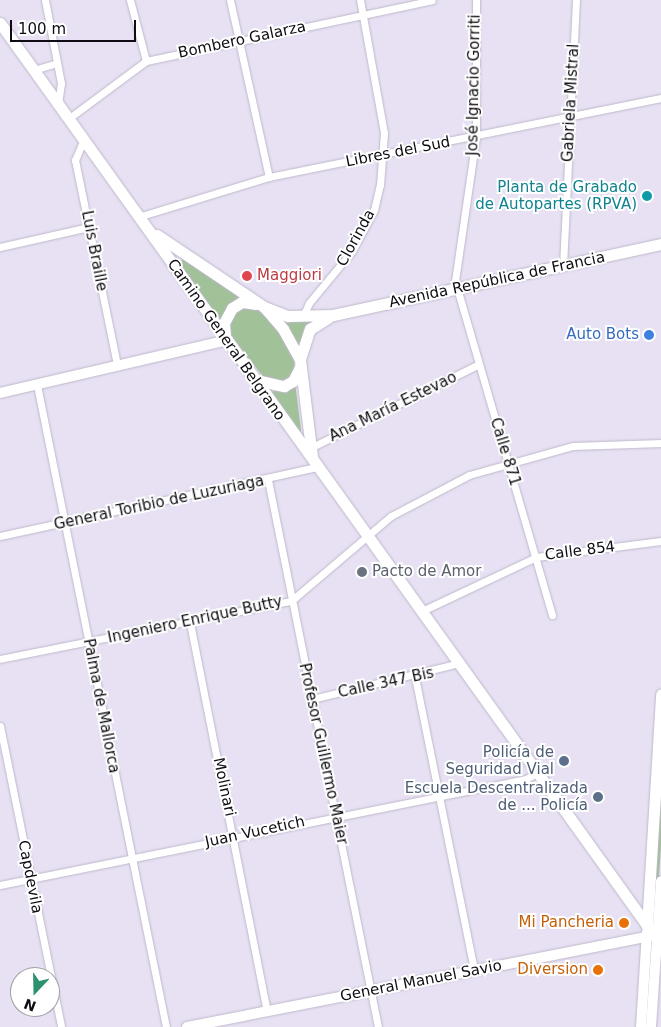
<!DOCTYPE html>
<meta charset="utf-8">
<style>
body{margin:0}
#map{position:relative;width:661px;height:1027px;overflow:hidden;background:#e7e1f3;font-family:"DejaVu Sans",sans-serif}
div>[style]{position:absolute}
.green>*{inset:0;background:#a1c198}
.roads{filter:drop-shadow(0 0 1px #bfb8ca) drop-shadow(0 0 1px #bfb8ca)}
.minor>*{height:7px;margin:-3.5px;padding:0 3.5px;transform-origin:3.5px;border-radius:3.5px;background:#fff}
.secondary>*{height:10px;margin:-5px;padding:0 5px;transform-origin:5px;border-radius:5px;background:#fff}
.primary>*{height:11px;margin:-5.5px;padding:0 5.5px;transform-origin:5.5px;border-radius:5.5px;background:#fff}
.dots>*{width:14px;height:14px;translate:-50% -50%;box-sizing:border-box;border:2px solid #fff;border-radius:50%}
span{translate:-50% -50%;white-space:nowrap;text-align:center;line-height:1.15;-webkit-text-stroke:4px #fff;paint-order:stroke}
.street-label{font-size:15px;color:#0f0d13}
.culture-label{font-size:15px;color:#0d838f}
.right{translate:-100% -50%;text-align:right}
.health-label{font-size:15px;color:#be3a42}
.left{translate:0 -50%;text-align:left}
.shop-label{font-size:15px;color:#366cbe}
.worship-label{font-size:15px;color:#5b616d}
.service-label{font-size:15px;color:#4e5e75}
.food-label{font-size:15px;color:#c56008}
.north{position:absolute;left:10px;top:967px;width:50px;height:50px;box-sizing:border-box;background:#fff;border:1px solid #9f9ea1;border-radius:50%;rotate:201deg;font-size:14px;font-weight:700;line-height:20px;text-align:center;color:#0f0d13}
.north::after{content:'';display:block;margin:auto;width:18px;height:22px;background:#2b926f;clip-path:polygon(50% 0,100% 100%,50% 72%,0 100%)}
.scale{position:absolute;left:10px;top:20px;width:126px;height:22px;box-sizing:border-box;border:2px solid #0f0d13;border-top:0;padding-left:6px;font-size:15px;line-height:18px;white-space:nowrap;color:#0f0d13;-webkit-text-stroke:4px #fff;paint-order:stroke}
</style>
<div id="map">
<div class="green">
<i style="clip-path:polygon(183px 259px,244px 299px,220px 320px,179px 262px)"></i>
<i style="clip-path:polygon(253px 306px,272px 321px,295px 358px,293px 375px,284px 381px,265px 379px,228px 332px,228px 321px,240px 307px)"></i>
<i style="clip-path:polygon(284px 318px,321px 318px,305px 331px,298px 347px,281px 321px)"></i>
<i style="clip-path:polygon(295px 382px,301px 430px,300px 433px,268px 392px,283px 390px)"></i>
<i style="clip-path:polygon(661px 767px,661px 846px,656px 923px,652px 922px)"></i>
</div>
<div class="roads">
<div class="minor">
<i style="left:45px;top:0;width:85px;rotate:79.1deg"></i>
<i style="left:61px;top:83px;width:22px;rotate:98deg"></i>
<i style="left:130px;top:0;width:63px;rotate:75.3deg"></i>
<i style="left:230px;top:0;width:181px;rotate:77.6deg"></i>
<i style="left:476px;top:0;width:137px;rotate:90deg"></i>
<i style="left:476px;top:137px;width:146px;rotate:98.3deg"></i>
<i style="left:455px;top:281px;width:348px;rotate:73.8deg"></i>
<i style="left:34px;top:70px;width:24px;rotate:-17deg"></i>
<i style="left:68px;top:119px;width:97px;rotate:-36.6deg"></i>
<i style="left:146px;top:61px;width:292px;rotate:-12deg"></i>
<i style="left:84px;top:139px;width:23px;rotate:113deg"></i>
<i style="left:75px;top:160px;width:209px;rotate:78.4deg"></i>
<i style="left:138px;top:217px;width:137px;rotate:-17deg"></i>
<i style="left:269px;top:177px;width:400px;rotate:-11.4deg"></i>
<i style="left:0;top:247px;width:91px;rotate:-12.7deg"></i>
<i style="left:563px;top:266px;width:266px;rotate:-87.2deg"></i>
<i style="left:303px;top:316px;width:14px;rotate:-65deg"></i>
<i style="left:309px;top:303px;width:67px;rotate:-50.4deg"></i>
<i style="left:352px;top:251px;width:47px;rotate:-61.8deg"></i>
<i style="left:374px;top:210px;width:26px;rotate:-77deg"></i>
<i style="left:380px;top:185px;width:52px;rotate:-85.6deg"></i>
<i style="left:384px;top:133px;width:135px;rotate:-100.2deg"></i>
<i style="left:37px;top:385px;width:655px;rotate:78.64deg"></i>
<i style="left:310px;top:448px;width:186px;rotate:-26.4deg"></i>
<i style="left:268px;top:480px;width:558px;rotate:78.63deg"></i>
<i style="left:0;top:536px;width:324px;rotate:-12.3deg"></i>
<i style="left:422px;top:611px;width:126px;rotate:-25.3deg"></i>
<i style="left:536px;top:557px;width:126px;rotate:-7.3deg"></i>
<i style="left:190px;top:623px;width:396px;rotate:78.8deg"></i>
<i style="left:0;top:659px;width:297px;rotate:-11.3deg"></i>
<i style="left:291px;top:601px;width:131px;rotate:-40.4deg"></i>
<i style="left:391px;top:516px;width:88px;rotate:-27.7deg"></i>
<i style="left:469px;top:475px;width:108px;rotate:-15.6deg"></i>
<i style="left:573px;top:446px;width:88px;rotate:-2deg"></i>
<i style="left:415px;top:677px;width:299px;rotate:78.6deg"></i>
<i style="left:312px;top:699px;width:152px;rotate:-13.7deg"></i>
<i style="left:0;top:726px;width:307px;rotate:78.5deg"></i>
<i style="left:0;top:885px;width:537px;rotate:-11.39deg"></i>
<i style="left:526px;top:779px;width:14px;rotate:-30deg"></i>
</div>
<div class="secondary">
<i style="left:0;top:393px;width:234px;rotate:-13.1deg"></i>
<i style="left:187px;top:1027px;width:482px;rotate:-11.1deg"></i>
<i style="left:641px;top:1027px;width:95px;rotate:-86.4deg"></i>
<i style="left:651px;top:1027px;width:87px;rotate:-86.1deg"></i>
</div>
<div class="primary">
<i style="left:0;top:23px;width:1134px;rotate:54.36deg"></i>
<i style="left:157px;top:235px;width:129px;rotate:33.9deg"></i>
<i style="left:264px;top:307px;width:29px;rotate:49deg"></i>
<i style="left:283px;top:329px;width:35px;rotate:61deg"></i>
<i style="left:300px;top:360px;width:97px;rotate:82.9deg"></i>
<i style="left:264px;top:307px;width:26px;rotate:21deg"></i>
<i style="left:288px;top:316px;width:45px;rotate:-1.3deg"></i>
<i style="left:333px;top:315px;width:336px;rotate:-12.2deg"></i>
<i style="left:225px;top:335px;width:12px;rotate:-95deg"></i>
<i style="left:224px;top:323px;width:17px;rotate:-62deg"></i>
<i style="left:232px;top:308px;width:12px;rotate:-31deg"></i>
<i style="left:242px;top:302px;width:14px;rotate:8deg"></i>
<i style="left:300px;top:359px;width:32px;rotate:-72deg"></i>
<i style="left:310px;top:329px;width:22px;rotate:-32deg"></i>
<i style="left:257px;top:380px;width:28px;rotate:13deg"></i>
<i style="left:284px;top:386px;width:10px;rotate:-29deg"></i>
<i style="left:293px;top:381px;width:16px;rotate:-63deg"></i>
<i style="left:647px;top:926px;width:232px;rotate:-86.5deg"></i>
<i style="left:657px;top:940px;width:59px;rotate:-86.1deg"></i>
</div>
</div>
<div class="dots">
<i style="left:647px;top:196px;background:#0f9aa8"></i>
<i style="left:247px;top:276px;background:#e0444e"></i>
<i style="left:649px;top:335px;background:#3f7fe0"></i>
<i style="left:362px;top:572px;background:#6b7280"></i>
<i style="left:564px;top:761px;background:#5c6f8a"></i>
<i style="left:598px;top:797px;background:#5c6f8a"></i>
<i style="left:624px;top:923px;background:#e8710a"></i>
<i style="left:598px;top:970px;background:#e8710a"></i>
</div>
<div class="street-label">
<span style="left:242px;top:40px;rotate:-12deg">Bombero Galarza</span>
<span style="left:474px;top:85px;rotate:-89deg">José Ignacio Gorriti</span>
<span style="left:571px;top:103px;rotate:-87deg">Gabriela Mistral</span>
<span style="left:398px;top:152px;rotate:-11deg">Libres del Sud</span>
<span style="left:356px;top:238px;rotate:-61deg">Clorinda</span>
<span style="left:94px;top:251px;rotate:79deg">Luis Braille</span>
<span style="left:497px;top:280px;rotate:-12deg">Avenida República de Francia</span>
<span style="left:226px;top:340px;rotate:55deg">Camino General Belgrano</span>
<span style="left:393px;top:407px;rotate:-26deg">Ana María Estevao</span>
<span style="left:505px;top:452px;rotate:73deg">Calle 871</span>
<span style="left:159px;top:503px;rotate:-12deg">General Toribio de Luzuriaga</span>
<span style="left:580px;top:551px;rotate:-7deg">Calle 854</span>
<span style="left:195px;top:620px;rotate:-12deg">Ingeniero Enrique Butty</span>
<span style="left:386px;top:683px;rotate:-12deg">Calle 347 Bis</span>
<span style="left:101px;top:706px;rotate:79deg">Palma de Mallorca</span>
<span style="left:323px;top:754px;rotate:78deg">Profesor Guillermo Maier</span>
<span style="left:224px;top:787px;rotate:78deg">Molinari</span>
<span style="left:255px;top:832px;rotate:-12deg">Juan Vucetich</span>
<span style="left:30px;top:877px;rotate:79deg">Capdevila</span>
<span style="left:421px;top:981px;rotate:-11deg">General Manuel Savio</span>
</div>
<div class="culture-label">
<span class="right" style="left:637px;top:196px">Planta de Grabado<br>de Autopartes (RPVA)</span>
</div>
<div class="health-label">
<span class="left" style="left:257px;top:276px">Maggiori</span>
</div>
<div class="shop-label">
<span class="right" style="left:639px;top:335px">Auto Bots</span>
</div>
<div class="worship-label">
<span class="left" style="left:372px;top:572px">Pacto de Amor</span>
</div>
<div class="service-label">
<span class="right" style="left:554px;top:761px">Policía de<br>Seguridad Vial</span>
<span class="right" style="left:588px;top:797px">Escuela Descentralizada<br>de ... Policía</span>
</div>
<div class="food-label">
<span class="right" style="left:614px;top:923px">Mi Pancheria</span>
<span class="right" style="left:588px;top:970px">Diversion</span>
</div>
<div class="north">N</div>
<div class="scale">100 m</div>
</div>
